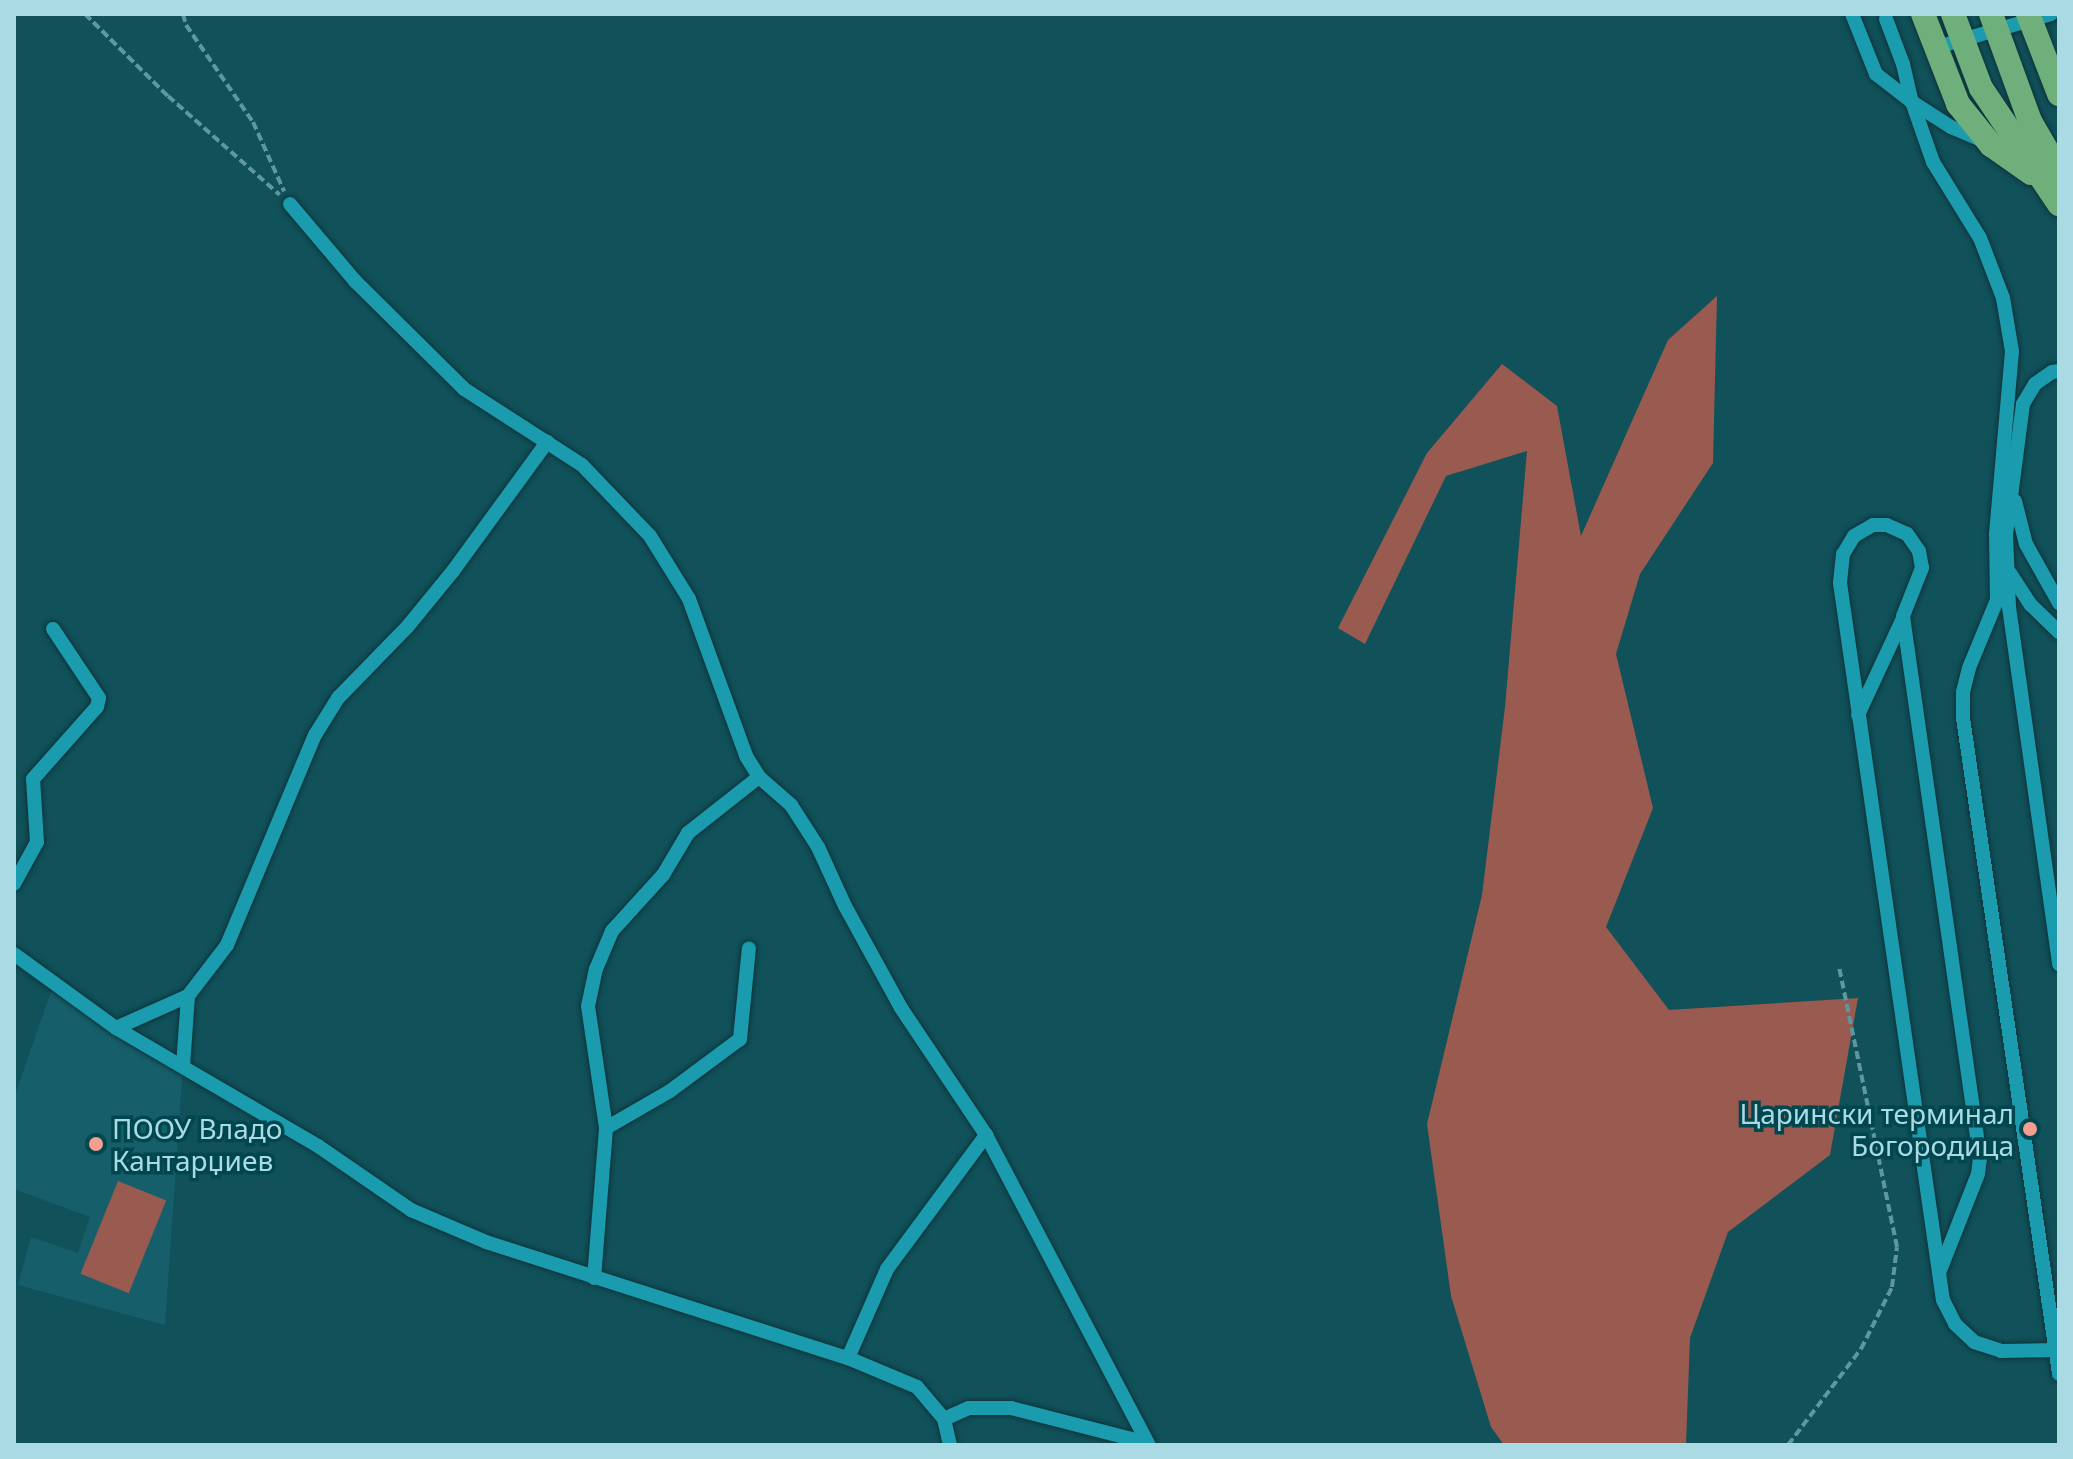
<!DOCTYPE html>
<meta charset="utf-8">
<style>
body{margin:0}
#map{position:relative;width:2073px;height:1459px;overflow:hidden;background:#10515a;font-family:"Noto Sans",sans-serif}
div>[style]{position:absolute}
.built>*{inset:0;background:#165f6a}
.green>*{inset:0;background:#995a50;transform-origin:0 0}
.path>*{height:4px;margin-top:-2px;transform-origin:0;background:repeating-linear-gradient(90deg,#5e97a0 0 8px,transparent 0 12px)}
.roads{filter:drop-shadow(0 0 2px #0f3339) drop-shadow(0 0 2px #0f3339)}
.minor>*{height:14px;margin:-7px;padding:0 7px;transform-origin:7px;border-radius:7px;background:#1a9cae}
.highway>*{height:24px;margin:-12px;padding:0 12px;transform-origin:12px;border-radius:12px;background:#6eaf7c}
.dots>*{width:22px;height:22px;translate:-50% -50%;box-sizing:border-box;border:4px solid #00464f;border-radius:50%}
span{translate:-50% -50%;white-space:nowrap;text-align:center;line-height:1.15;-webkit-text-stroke:7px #00464f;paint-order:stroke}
.poi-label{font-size:28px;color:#aadbe4}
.right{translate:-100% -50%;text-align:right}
.left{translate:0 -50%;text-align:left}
.frame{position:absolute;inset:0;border:16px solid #aadbe4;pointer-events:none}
</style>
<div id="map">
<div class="built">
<i style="clip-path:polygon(54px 983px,183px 1066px,165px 1325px,18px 1285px,31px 1237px,78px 1253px,90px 1217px,14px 1189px,14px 1098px)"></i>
</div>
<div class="green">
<i style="clip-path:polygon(1717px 296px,1713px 463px,1640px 574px,1616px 654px,1653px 808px,1606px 927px,1669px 1010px,1858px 998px,1830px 1155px,1728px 1232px,1690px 1338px,1686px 1445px,1504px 1445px,1491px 1427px,1451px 1296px,1427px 1124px,1482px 895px,1505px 707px,1527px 451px,1446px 476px,1365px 644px,1338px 628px,1427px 453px,1502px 364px,1557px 406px,1581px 536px,1668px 340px)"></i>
<i style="left:118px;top:1181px;width:52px;height:100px;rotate:22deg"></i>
</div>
<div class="path">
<i style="left:85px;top:14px;width:117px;rotate:44.7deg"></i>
<i style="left:168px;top:96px;width:149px;rotate:41.5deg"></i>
<i style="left:183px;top:14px;width:11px;rotate:75deg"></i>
<i style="left:186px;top:25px;width:118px;rotate:55.4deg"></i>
<i style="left:253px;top:122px;width:76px;rotate:65.8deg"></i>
<i style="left:1788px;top:1445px;width:121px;rotate:-52.8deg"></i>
<i style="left:1861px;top:1349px;width:69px;rotate:-63.4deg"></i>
<i style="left:1892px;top:1287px;width:40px;rotate:-82.9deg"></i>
<i style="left:1897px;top:1247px;width:287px;rotate:-101.7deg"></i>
</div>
<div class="roads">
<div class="minor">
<i style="left:1852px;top:14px;width:65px;rotate:68.2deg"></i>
<i style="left:1876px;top:74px;width:46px;rotate:37.9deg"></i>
<i style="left:1912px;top:102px;width:64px;rotate:70.7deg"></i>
<i style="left:1933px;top:162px;width:89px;rotate:58.3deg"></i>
<i style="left:1980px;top:238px;width:64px;rotate:69deg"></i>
<i style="left:2003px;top:298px;width:54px;rotate:80.4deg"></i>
<i style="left:2012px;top:351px;width:184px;rotate:95deg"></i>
<i style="left:1996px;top:534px;width:66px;rotate:89.1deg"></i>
<i style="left:1997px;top:600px;width:74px;rotate:112.4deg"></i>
<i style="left:1969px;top:668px;width:25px;rotate:104deg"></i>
<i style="left:1963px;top:692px;width:26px;rotate:90deg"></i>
<i style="left:1963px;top:718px;width:663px;rotate:81.67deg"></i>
<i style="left:1886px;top:19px;width:48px;rotate:69.3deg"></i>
<i style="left:1903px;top:64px;width:39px;rotate:77deg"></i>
<i style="left:1912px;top:102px;width:46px;rotate:32.7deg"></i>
<i style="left:1951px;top:127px;width:34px;rotate:23deg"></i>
<i style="left:1934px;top:48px;width:122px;rotate:-16.2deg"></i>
<i style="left:290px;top:204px;width:102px;rotate:49.8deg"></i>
<i style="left:356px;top:282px;width:152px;rotate:44.7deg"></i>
<i style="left:464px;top:389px;width:140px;rotate:32.8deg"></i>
<i style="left:582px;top:465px;width:98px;rotate:46.2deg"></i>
<i style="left:650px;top:536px;width:74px;rotate:58.2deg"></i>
<i style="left:689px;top:599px;width:167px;rotate:70deg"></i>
<i style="left:746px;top:756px;width:25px;rotate:58deg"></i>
<i style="left:759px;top:777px;width:43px;rotate:41.2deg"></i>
<i style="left:791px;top:805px;width:50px;rotate:57.3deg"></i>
<i style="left:818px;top:847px;width:65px;rotate:65.4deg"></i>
<i style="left:845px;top:906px;width:116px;rotate:61.2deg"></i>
<i style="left:901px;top:1008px;width:153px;rotate:56.2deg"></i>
<i style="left:986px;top:1135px;width:350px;rotate:62.3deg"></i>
<i style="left:2059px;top:371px;width:7px;rotate:172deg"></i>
<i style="left:2052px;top:372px;width:21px;rotate:145deg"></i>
<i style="left:2035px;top:384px;width:23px;rotate:121deg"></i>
<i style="left:2023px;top:404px;width:132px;rotate:97.4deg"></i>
<i style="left:2006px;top:535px;width:72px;rotate:87.6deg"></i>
<i style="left:2009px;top:607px;width:361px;rotate:82deg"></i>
<i style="left:2015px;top:501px;width:44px;rotate:75.7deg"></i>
<i style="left:2026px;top:544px;width:68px;rotate:60.8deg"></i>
<i style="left:2010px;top:573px;width:38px;rotate:57deg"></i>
<i style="left:2031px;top:605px;width:39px;rotate:44deg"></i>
<i style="left:1858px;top:715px;width:107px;rotate:-65.1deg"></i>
<i style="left:14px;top:884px;width:48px;rotate:-61.3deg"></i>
<i style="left:37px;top:842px;width:63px;rotate:-93.6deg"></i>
<i style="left:33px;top:779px;width:96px;rotate:-48.4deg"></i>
<i style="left:97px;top:707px;width:9px;rotate:-77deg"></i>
<i style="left:99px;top:698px;width:83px;rotate:-123.7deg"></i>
<i style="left:14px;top:954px;width:126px;rotate:36deg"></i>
<i style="left:116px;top:1028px;width:234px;rotate:30.3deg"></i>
<i style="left:318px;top:1146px;width:113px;rotate:34.5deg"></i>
<i style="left:411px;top:1210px;width:82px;rotate:23.1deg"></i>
<i style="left:486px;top:1242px;width:380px;rotate:17.8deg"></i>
<i style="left:848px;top:1358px;width:75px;rotate:22.8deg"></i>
<i style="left:917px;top:1387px;width:42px;rotate:49.8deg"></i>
<i style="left:944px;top:1419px;width:27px;rotate:-24deg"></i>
<i style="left:969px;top:1408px;width:42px"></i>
<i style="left:1011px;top:1408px;width:140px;rotate:14.4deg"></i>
<i style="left:116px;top:1028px;width:79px;rotate:-24deg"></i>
<i style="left:183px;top:1066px;width:70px;rotate:-85.9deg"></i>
<i style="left:188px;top:996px;width:64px;rotate:-52.6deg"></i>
<i style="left:227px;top:945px;width:228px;rotate:-67.3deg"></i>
<i style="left:315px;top:735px;width:44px;rotate:-58.1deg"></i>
<i style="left:338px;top:698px;width:100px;rotate:-45.8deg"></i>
<i style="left:408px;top:626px;width:71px;rotate:-50.7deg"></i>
<i style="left:453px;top:571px;width:160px;rotate:-53.9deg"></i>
<i style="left:606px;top:1128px;width:74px;rotate:-30deg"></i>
<i style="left:670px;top:1091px;width:87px;rotate:-36.6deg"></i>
<i style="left:740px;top:1039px;width:91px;rotate:-84.4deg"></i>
<i style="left:1939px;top:1273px;width:106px;rotate:-68.5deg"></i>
<i style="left:1978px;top:1174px;width:16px;rotate:-83deg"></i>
<i style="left:1980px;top:1158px;width:547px;rotate:-98.09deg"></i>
<i style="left:1903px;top:616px;width:52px;rotate:-68.4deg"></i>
<i style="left:1922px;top:568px;width:17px;rotate:-100deg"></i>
<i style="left:1919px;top:551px;width:21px;rotate:-125deg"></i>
<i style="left:1907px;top:534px;width:22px;rotate:-156deg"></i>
<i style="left:1887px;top:525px;width:14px;rotate:180deg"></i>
<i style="left:1873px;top:525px;width:22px;rotate:150deg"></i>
<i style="left:1854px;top:536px;width:21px;rotate:121deg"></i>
<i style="left:1843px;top:554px;width:29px;rotate:96deg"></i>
<i style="left:1840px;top:583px;width:724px;rotate:81.83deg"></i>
<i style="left:1943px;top:1300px;width:27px;rotate:63deg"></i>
<i style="left:1955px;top:1324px;width:26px;rotate:43deg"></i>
<i style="left:1974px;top:1342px;width:28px;rotate:18deg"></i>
<i style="left:2001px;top:1351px;width:58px;rotate:-1deg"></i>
<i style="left:594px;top:1278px;width:150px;rotate:-85.4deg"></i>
<i style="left:606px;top:1128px;width:123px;rotate:-98.4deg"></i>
<i style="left:588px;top:1006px;width:38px;rotate:-78deg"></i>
<i style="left:596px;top:969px;width:41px;rotate:-67.2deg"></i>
<i style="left:612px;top:931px;width:76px;rotate:-47.7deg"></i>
<i style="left:663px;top:875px;width:49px;rotate:-59.2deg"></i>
<i style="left:688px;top:833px;width:90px;rotate:-38.3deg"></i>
<i style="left:848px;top:1358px;width:97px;rotate:-66.3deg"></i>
<i style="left:887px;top:1269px;width:167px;rotate:-53.5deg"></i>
<i style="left:944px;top:1419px;width:27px;rotate:77deg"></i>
</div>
<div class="highway">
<i style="left:1923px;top:14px;width:97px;rotate:68.7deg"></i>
<i style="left:1958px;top:104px;width:53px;rotate:51.2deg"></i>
<i style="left:1991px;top:145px;width:49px;rotate:35deg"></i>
<i style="left:1953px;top:14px;width:79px;rotate:69.3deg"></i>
<i style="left:1981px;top:88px;width:140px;rotate:56.1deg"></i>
<i style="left:1991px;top:14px;width:114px;rotate:70deg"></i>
<i style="left:2030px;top:121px;width:58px;rotate:59.9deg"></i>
<i style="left:2028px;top:14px;width:86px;rotate:68.8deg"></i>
</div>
</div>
<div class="dots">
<i style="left:2030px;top:1129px;background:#f59d8f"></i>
<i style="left:96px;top:1144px;background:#f59d8f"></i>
</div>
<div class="poi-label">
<span class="right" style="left:2014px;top:1129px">Царински терминал<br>Богородица</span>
<span class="left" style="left:112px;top:1144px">ПООУ Владо<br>Кантарџиев</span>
</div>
<div class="frame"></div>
</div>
